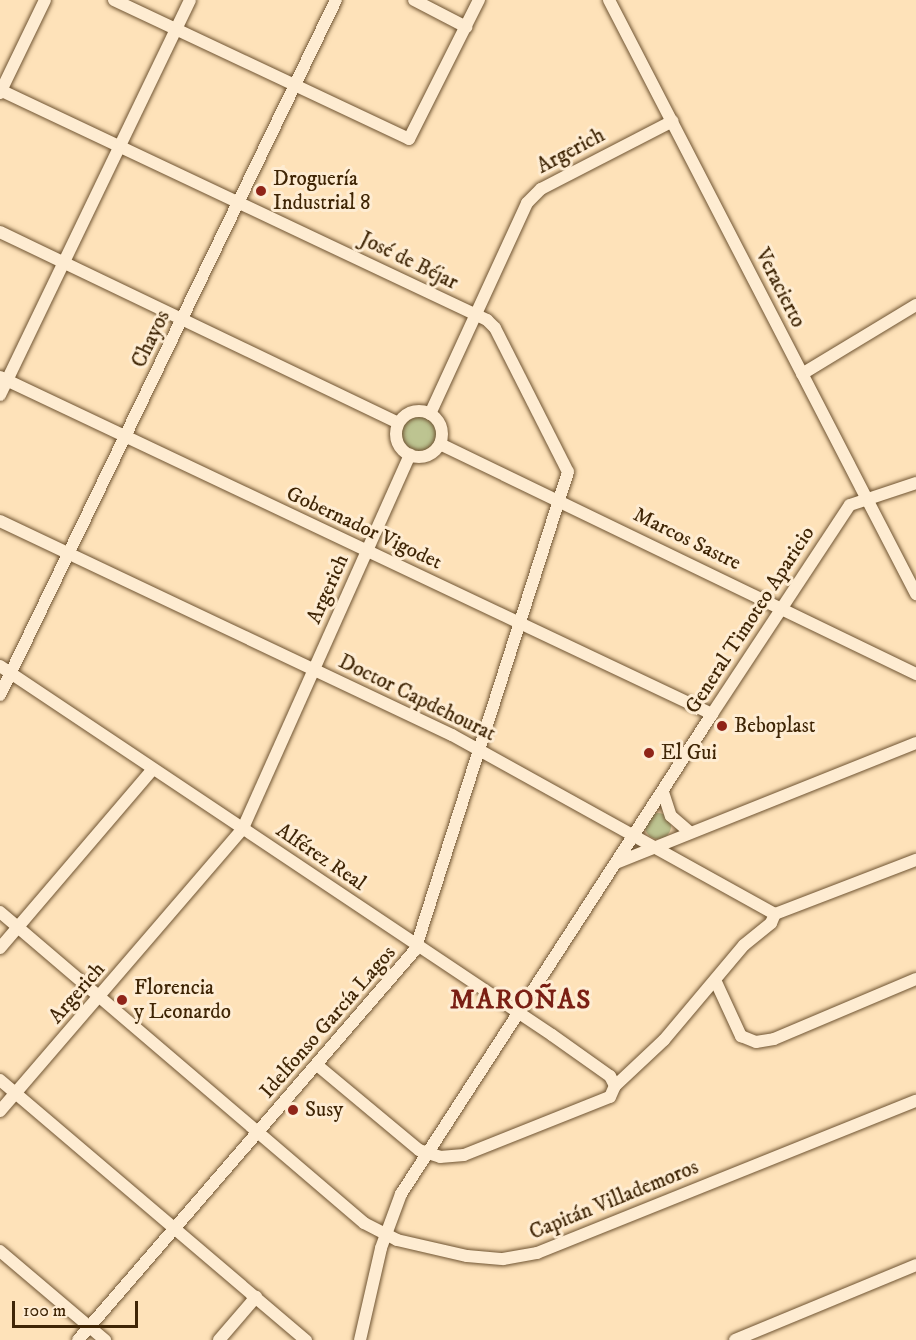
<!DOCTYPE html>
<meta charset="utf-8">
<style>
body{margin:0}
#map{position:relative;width:916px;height:1340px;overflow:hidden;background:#fee2b9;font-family:"IM FELL DW Pica",serif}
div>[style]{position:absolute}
.green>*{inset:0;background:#bdc491}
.round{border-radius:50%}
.roads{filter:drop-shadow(0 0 2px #6f5432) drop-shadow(0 0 2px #6f5432)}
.minor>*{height:12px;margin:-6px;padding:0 6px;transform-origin:6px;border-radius:6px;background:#feecd2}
.minor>.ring{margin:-6px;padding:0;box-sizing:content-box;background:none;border:12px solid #feecd2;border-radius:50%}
.dots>*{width:16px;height:16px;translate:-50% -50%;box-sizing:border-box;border:3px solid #feecd2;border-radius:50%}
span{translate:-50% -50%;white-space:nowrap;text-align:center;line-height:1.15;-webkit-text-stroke:6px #feecd2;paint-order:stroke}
.street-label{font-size:21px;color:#3f2505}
.poi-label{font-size:21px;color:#3f2505}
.left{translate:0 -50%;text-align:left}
.district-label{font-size:27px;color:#7a1f14;font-weight:700;letter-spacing:1.5px}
.scale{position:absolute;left:12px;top:1301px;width:126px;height:27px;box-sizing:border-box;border:3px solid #3f2505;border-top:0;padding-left:8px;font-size:18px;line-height:21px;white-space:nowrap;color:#3f2505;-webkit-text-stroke:4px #feecd2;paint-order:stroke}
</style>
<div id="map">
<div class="green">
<i class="round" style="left:401px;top:415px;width:36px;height:36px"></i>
<i class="round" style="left:645px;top:813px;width:26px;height:26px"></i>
</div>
<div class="roads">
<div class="minor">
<i style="left:114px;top:0;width:326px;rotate:25.2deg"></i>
<i style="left:409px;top:139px;width:156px;rotate:-63.3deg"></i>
<i style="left:414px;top:0;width:59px;rotate:27.4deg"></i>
<i style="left:609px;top:0;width:669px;rotate:62.67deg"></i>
<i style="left:0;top:90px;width:539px;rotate:25.28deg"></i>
<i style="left:487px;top:320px;width:11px;rotate:45deg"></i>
<i style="left:495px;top:328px;width:161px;rotate:63.1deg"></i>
<i style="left:568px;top:472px;width:502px;rotate:107.75deg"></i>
<i style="left:415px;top:950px;width:515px;rotate:130.83deg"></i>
<i style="left:0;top:93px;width:103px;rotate:-64.2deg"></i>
<i style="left:0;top:232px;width:441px;rotate:25.6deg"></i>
<i style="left:802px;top:374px;width:133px;rotate:-31.2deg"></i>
<i style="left:0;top:377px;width:788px;rotate:25.33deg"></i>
<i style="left:0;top:395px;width:438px;rotate:-64.3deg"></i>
<i class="ring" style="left:396px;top:411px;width:34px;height:34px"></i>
<i style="left:430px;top:414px;width:232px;rotate:-65.3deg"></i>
<i style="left:527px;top:203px;width:20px;rotate:-45deg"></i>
<i style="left:541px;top:189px;width:148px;rotate:-27.3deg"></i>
<i style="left:440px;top:444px;width:529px;rotate:25.79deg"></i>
<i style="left:0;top:521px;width:500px;rotate:25.34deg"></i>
<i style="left:452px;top:735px;width:369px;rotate:29deg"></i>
<i style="left:0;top:666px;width:664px;rotate:33.76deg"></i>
<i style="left:552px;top:1035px;width:71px;rotate:35.3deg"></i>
<i style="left:610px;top:1076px;width:11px;rotate:63deg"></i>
<i style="left:0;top:695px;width:772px;rotate:-64.2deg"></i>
<i style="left:663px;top:792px;width:25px;rotate:72deg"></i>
<i style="left:671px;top:816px;width:23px;rotate:41deg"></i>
<i style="left:616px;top:863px;width:323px;rotate:-21.8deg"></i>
<i style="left:0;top:912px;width:479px;rotate:40.5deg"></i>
<i style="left:364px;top:1223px;width:37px;rotate:27deg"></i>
<i style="left:397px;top:1240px;width:72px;rotate:12.9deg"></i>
<i style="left:467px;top:1256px;width:36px;rotate:5deg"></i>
<i style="left:503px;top:1259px;width:35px;rotate:-10deg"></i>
<i style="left:537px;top:1253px;width:408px;rotate:-21.9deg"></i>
<i style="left:775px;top:914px;width:151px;rotate:-21deg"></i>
<i style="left:0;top:948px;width:235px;rotate:-49.5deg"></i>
<i style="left:716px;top:982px;width:60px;rotate:65.2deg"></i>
<i style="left:741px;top:1036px;width:16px;rotate:22deg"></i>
<i style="left:756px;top:1042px;width:18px;rotate:-9deg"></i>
<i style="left:774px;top:1039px;width:154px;rotate:-22.9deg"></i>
<i style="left:317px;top:1065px;width:133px;rotate:39.8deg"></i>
<i style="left:419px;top:1150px;width:22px;rotate:18deg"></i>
<i style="left:440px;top:1157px;width:24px;rotate:-5deg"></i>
<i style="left:464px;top:1155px;width:157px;rotate:-21.7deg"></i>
<i style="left:610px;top:1097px;width:12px;rotate:-66deg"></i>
<i style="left:615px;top:1086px;width:67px;rotate:-43.2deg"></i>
<i style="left:664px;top:1040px;width:124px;rotate:-49.9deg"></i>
<i style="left:744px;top:945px;width:35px;rotate:-39deg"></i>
<i style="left:771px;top:923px;width:10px;rotate:-66deg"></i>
<i style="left:0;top:1080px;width:402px;rotate:40.4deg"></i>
<i style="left:0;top:1111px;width:373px;rotate:-49.3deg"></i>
<i style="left:243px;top:828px;width:409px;rotate:-65.9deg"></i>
<i style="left:0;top:1251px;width:138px;rotate:40.3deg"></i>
<i style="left:219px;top:1340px;width:57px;rotate:-49.3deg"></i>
<i style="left:360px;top:1340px;width:94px;rotate:-77.1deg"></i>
<i style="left:381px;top:1248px;width:58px;rotate:-69.7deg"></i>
<i style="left:401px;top:1194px;width:572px;rotate:-57.06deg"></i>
<i style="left:712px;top:714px;width:250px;rotate:-56.6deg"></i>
<i style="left:850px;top:505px;width:70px;rotate:-18.4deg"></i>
<i style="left:735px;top:1340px;width:196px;rotate:-22.5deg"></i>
</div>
</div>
<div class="dots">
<i style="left:261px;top:191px;background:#8f2418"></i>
<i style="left:722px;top:726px;background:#8f2418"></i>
<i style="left:649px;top:753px;background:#8f2418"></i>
<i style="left:122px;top:1000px;background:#8f2418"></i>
<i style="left:293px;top:1110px;background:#8f2418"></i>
</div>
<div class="street-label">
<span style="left:571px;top:151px;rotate:-28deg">Argerich</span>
<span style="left:409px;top:261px;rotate:26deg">José de Béjar</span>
<span style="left:780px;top:288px;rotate:63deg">Veracierto</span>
<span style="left:151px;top:339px;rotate:-64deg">Chayos</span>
<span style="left:364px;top:528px;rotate:25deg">Gobernador Vigodet</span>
<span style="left:687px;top:539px;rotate:26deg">Marcos Sastre</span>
<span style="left:328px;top:589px;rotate:-66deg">Argerich</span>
<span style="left:750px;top:620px;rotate:-57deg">General Timoteo Aparicio</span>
<span style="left:417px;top:698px;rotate:26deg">Doctor Capdehourat</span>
<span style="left:321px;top:857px;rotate:34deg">Alférez Real</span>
<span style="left:77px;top:993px;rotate:-49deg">Argerich</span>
<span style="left:328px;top:1022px;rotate:-49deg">Idelfonso García Lagos</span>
<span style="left:614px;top:1200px;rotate:-22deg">Capitán Villademoros</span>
</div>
<div class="poi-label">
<span class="left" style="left:273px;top:191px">Droguería<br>Industrial 8</span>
<span class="left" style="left:734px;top:726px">Beboplast</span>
<span class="left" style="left:661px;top:753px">El Gui</span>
<span class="left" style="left:134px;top:1000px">Florencia<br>y Leonardo</span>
<span class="left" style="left:305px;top:1110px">Susy</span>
</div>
<div class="district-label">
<span style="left:521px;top:1001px">MAROÑAS</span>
</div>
<div class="scale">100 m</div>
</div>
